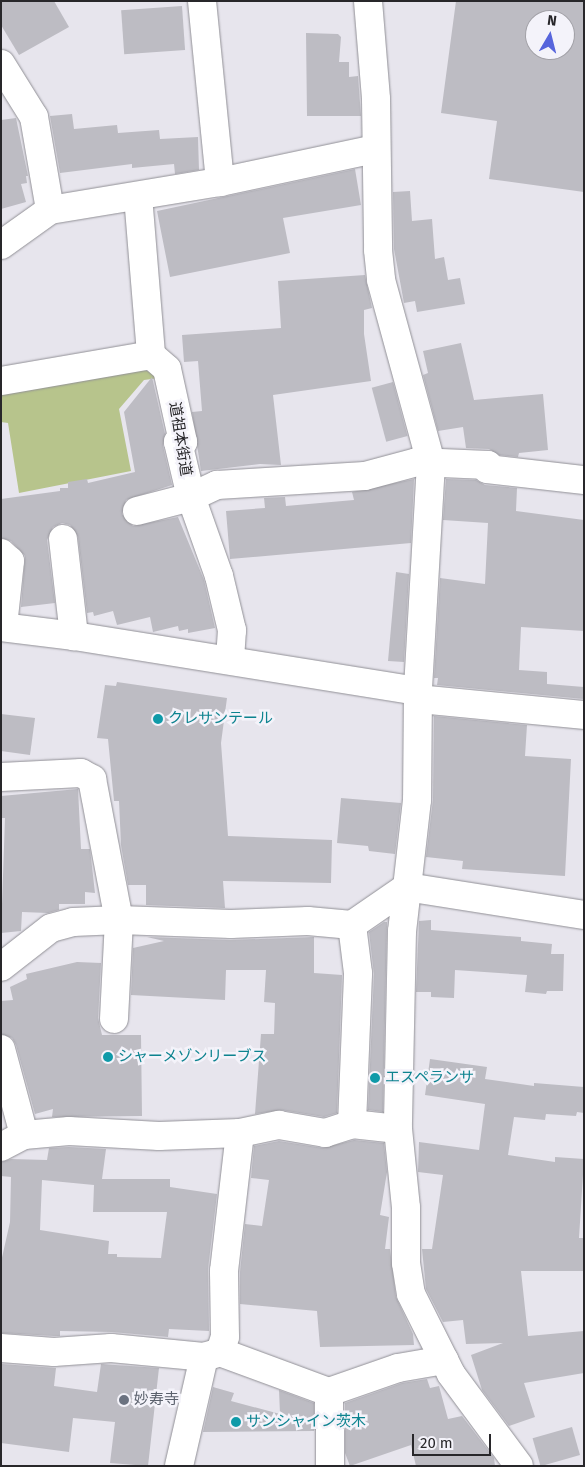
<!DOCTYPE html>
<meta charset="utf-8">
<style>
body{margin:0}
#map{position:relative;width:585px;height:1467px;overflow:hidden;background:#e7e5ed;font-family:"Fira Sans","Noto Sans JP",sans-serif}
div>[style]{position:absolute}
.green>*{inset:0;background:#b7c48c}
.building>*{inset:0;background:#bdbcc3;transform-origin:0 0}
.roads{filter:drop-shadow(0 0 1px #919096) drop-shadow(0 0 1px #919096)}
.minor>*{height:28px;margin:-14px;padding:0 14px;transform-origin:14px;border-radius:14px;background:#fff}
.tertiary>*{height:28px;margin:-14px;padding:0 14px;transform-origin:14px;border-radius:14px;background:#fff}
.dots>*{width:14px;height:14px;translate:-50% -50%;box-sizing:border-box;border:2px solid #f4f3fa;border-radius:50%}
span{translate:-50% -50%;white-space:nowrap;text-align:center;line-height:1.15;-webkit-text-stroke:5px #f4f3fa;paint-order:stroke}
.street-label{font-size:15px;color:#28272a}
.culture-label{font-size:15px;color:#0d838f}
.left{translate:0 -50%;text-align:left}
.worship-label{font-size:15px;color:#5b616d}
.frame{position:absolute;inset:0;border:2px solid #28272a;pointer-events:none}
.north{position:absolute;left:525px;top:10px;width:50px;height:50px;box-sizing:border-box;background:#f4f3fa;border:1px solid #a2a1a7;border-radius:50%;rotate:8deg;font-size:14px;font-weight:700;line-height:20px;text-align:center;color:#28272a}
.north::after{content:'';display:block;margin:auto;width:18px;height:22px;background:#5765dc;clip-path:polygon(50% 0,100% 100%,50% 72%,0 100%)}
.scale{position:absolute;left:412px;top:1434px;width:79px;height:22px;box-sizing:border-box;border:2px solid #28272a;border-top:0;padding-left:6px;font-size:15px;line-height:18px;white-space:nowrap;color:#28272a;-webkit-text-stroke:4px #f4f3fa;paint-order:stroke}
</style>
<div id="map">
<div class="green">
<i style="clip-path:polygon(142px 369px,158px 375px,159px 378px,144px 380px,119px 409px,131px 471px,19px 493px,8px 423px,1px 422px,1px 391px)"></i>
</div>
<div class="building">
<i style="clip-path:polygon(1px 1px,54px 1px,69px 27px,19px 55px,1px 25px)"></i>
<i style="clip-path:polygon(evenodd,456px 1px,584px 1px,584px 192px,489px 179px,497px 121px,441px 113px,456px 1px,535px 20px,565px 20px,565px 50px,535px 50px,535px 20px)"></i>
<i style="left:182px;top:6px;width:44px;height:61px;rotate:86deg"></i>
<i style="clip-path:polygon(306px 33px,338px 34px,341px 37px,339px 62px,349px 62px,349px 77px,358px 76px,361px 116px,307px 116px)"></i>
<i style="clip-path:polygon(72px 114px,74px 129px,117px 125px,118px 133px,159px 130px,160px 139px,198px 137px,199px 170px,175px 174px,174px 164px,132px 168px,132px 164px,60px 173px,50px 116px)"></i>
<i style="clip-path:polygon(16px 118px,28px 176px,26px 176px,27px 183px,21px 184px,26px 202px,1px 209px,1px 120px)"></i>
<i style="clip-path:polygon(355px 169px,361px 205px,283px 218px,290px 253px,170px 277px,157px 211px)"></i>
<i style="clip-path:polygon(410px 191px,412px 221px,432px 219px,435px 259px,444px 257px,448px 280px,460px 278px,465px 304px,417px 312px,415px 301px,404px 303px,394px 249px,393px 192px)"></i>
<i style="clip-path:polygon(365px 275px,372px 308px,364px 310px,364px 334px,371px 381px,273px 395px,281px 465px,260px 464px,201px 471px,192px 412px,202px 411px,198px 361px,184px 362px,182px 335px,281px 328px,278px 281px)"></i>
<i style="clip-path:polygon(461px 343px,474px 400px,543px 394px,548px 450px,519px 453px,518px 457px,499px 455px,489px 449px,466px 448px,463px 427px,438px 431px,423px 375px,428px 373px,423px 351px)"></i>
<i style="clip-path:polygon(152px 377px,165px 434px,163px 446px,172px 485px,126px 500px,122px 514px,133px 526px,178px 517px,204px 580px,215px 628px,188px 633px,188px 629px,179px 631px,178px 626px,153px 632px,150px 617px,117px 625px,113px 611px,94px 616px,93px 612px,87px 613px,78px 537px,70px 525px,62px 523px,53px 527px,47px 540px,55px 603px,21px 607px,25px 556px,11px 541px,1px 538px,1px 499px,60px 491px,60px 488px,68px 488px,68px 482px,87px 479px,88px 483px,135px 472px,124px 412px)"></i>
<i style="left:393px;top:382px;width:56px;height:22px;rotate:75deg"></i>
<i style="clip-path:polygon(414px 479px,411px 543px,230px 559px,226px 511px,265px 508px,264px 498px,285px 497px,286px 506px,354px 500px,352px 492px)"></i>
<i style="clip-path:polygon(446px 479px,476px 480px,485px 485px,517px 488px,516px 511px,584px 520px,584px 631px,521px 627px,519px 670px,547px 672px,547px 684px,584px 687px,584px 699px,437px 685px,438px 678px,434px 678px,440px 578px,485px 584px,488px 523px,443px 520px)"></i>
<i style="clip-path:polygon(396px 572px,409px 574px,404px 662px,388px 661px)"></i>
<i style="clip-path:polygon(117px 682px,227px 698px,221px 743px,228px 836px,332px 840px,331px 883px,223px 881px,225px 908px,146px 905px,146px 885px,128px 885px,121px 845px,119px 801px,114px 801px,108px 739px,97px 738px,105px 685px,116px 686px)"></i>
<i style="clip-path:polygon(1px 714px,35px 718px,30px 755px,1px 751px)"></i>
<i style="clip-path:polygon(434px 716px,527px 725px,525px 756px,571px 759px,565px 876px,462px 869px,463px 861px,426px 857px,433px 800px)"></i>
<i style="clip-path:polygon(78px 789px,81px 849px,90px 849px,95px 893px,85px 892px,85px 904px,59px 904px,59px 910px,48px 913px,22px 912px,21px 931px,1px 933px,5px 818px,1px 818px,1px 796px)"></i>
<i style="clip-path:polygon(341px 798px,401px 803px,395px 854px,369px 851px,368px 846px,337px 843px)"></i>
<i style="clip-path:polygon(431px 920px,431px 930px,521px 937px,521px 941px,552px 944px,551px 954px,564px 954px,563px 991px,547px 991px,546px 994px,525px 992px,527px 975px,455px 970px,454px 998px,431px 997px,431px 992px,416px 992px,419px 921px)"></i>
<i style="clip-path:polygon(384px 922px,387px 922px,383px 1112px,368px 1110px,374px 974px,369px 932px)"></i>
<i style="clip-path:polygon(147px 937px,230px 940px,314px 937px,314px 973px,342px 975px,337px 1113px,324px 1117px,281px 1110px,255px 1114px,261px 1034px,274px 1034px,275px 1003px,264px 1002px,266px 970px,226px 970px,225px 1000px,131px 995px,133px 948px,164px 941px)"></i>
<i style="clip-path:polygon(77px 962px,101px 963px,98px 1018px,102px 1035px,141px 1035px,142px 1116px,52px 1117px,53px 1109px,35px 1114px,16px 1045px,12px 1038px,1px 1034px,1px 1001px,13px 1000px,10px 987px,27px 979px,26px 974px)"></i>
<i style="clip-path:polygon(430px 1059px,487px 1067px,485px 1079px,534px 1086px,534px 1083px,584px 1087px,584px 1113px,577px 1112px,576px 1116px,546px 1114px,545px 1120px,514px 1117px,508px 1155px,555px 1162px,555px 1157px,584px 1159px,579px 1238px,584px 1238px,584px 1271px,521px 1271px,528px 1336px,584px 1331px,584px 1373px,524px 1383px,535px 1417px,509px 1426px,482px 1390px,471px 1355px,503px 1343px,466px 1344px,463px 1320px,443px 1322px,426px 1289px,422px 1249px,432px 1249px,443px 1175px,418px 1172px,419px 1142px,479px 1150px,485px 1104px,425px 1095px)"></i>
<i style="clip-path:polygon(354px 1140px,384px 1143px,387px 1172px,380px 1215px,389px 1217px,385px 1249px,390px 1249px,396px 1297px,413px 1334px,414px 1345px,320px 1347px,317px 1311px,240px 1304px,240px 1272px,245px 1224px,262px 1226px,269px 1180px,251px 1178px,254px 1146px,279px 1141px,323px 1148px)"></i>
<i style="clip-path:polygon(evenodd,69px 1147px,106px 1149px,102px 1179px,170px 1179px,170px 1187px,217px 1194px,208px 1269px,209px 1331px,169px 1329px,168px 1337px,112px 1332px,60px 1331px,60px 1336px,54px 1336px,1px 1333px,1px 1262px,10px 1222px,11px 1177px,1px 1176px,1px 1162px,11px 1159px,47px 1160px,49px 1148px,69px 1147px,42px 1180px,94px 1185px,93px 1212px,167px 1212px,161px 1258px,117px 1257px,117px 1254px,108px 1254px,109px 1241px,40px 1230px,42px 1180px)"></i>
<i style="clip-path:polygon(1px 1364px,56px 1368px,54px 1386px,97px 1392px,101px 1364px,159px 1368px,148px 1466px,110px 1463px,115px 1422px,73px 1418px,69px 1452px,1px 1443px)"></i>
<i style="clip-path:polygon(427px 1379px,430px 1388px,439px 1386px,448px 1419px,462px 1416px,494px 1458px,495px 1466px,416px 1466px,411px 1445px,350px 1466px,345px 1453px,345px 1403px,402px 1383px)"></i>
<i style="clip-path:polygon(213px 1387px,234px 1393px,231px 1401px,280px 1414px,279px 1390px,314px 1403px,314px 1431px,203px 1432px)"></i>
<i style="left:572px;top:1427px;width:29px;height:41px;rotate:74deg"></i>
</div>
<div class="roads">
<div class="minor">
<i style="left:202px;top:1px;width:182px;rotate:84.3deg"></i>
<i style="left:368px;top:1px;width:98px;rotate:85.3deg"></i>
<i style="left:376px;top:99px;width:151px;rotate:89.2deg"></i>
<i style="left:378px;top:250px;width:30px;rotate:84deg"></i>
<i style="left:381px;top:280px;width:190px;rotate:74.7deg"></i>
<i style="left:431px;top:463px;width:228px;rotate:93.3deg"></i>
<i style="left:418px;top:691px;width:109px;rotate:90.5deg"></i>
<i style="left:417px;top:800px;width:132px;rotate:96.5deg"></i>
<i style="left:402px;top:931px;width:198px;rotate:91.2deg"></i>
<i style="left:398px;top:1129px;width:79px;rotate:84.2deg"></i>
<i style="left:406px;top:1208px;width:55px;rotate:90deg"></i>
<i style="left:406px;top:1263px;width:31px;rotate:81deg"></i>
<i style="left:411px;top:1294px;width:89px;rotate:63.4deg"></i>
<i style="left:451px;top:1374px;width:114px;rotate:53.5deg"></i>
<i style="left:1px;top:64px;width:62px;rotate:58.1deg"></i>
<i style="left:34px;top:117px;width:94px;rotate:80.2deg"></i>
<i style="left:138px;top:196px;width:160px;rotate:85.3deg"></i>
<i style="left:151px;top:355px;width:21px;rotate:41deg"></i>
<i style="left:167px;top:369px;width:75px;rotate:77.6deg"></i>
<i style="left:183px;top:442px;width:5px;rotate:180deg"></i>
<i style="left:178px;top:442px;width:57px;rotate:76.7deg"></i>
<i style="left:191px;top:497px;width:29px;rotate:-25deg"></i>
<i style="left:217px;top:485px;width:148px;rotate:-3.5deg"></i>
<i style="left:365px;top:476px;width:54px;rotate:-15.1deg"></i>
<i style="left:417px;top:462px;width:71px;rotate:2.4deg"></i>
<i style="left:488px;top:465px;width:4px;rotate:104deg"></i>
<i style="left:487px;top:469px;width:98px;rotate:6.5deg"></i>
<i style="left:1px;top:245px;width:60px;rotate:-35.5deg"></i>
<i style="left:50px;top:210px;width:172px;rotate:-9.4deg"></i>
<i style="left:220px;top:182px;width:158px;rotate:-12deg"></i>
<i style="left:1px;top:381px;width:152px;rotate:-9.8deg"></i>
<i style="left:137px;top:511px;width:56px;rotate:-14.5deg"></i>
<i style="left:191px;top:497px;width:84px;rotate:70.5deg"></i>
<i style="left:219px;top:576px;width:56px;rotate:76.5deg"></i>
<i style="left:232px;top:630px;width:30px;rotate:94deg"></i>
<i style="left:63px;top:539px;width:98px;rotate:83.5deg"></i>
<i style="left:1px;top:553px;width:12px;rotate:42deg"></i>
<i style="left:10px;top:561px;width:66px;rotate:96.1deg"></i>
<i style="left:1px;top:627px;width:74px;rotate:7deg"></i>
<i style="left:74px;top:636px;width:348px;rotate:9.1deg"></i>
<i style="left:418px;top:699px;width:167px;rotate:5.5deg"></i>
<i style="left:1px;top:777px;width:80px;rotate:-2.9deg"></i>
<i style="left:81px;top:773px;width:13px;rotate:29deg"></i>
<i style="left:92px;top:779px;width:144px;rotate:79.2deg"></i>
<i style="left:119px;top:920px;width:112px;rotate:2deg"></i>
<i style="left:231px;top:924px;width:77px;rotate:-2.2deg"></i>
<i style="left:308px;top:921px;width:44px;rotate:5.2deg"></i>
<i style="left:1px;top:967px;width:63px;rotate:-38deg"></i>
<i style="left:51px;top:928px;width:23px;rotate:-15deg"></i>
<i style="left:73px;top:922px;width:46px;rotate:-2.5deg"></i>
<i style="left:119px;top:920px;width:99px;rotate:92.9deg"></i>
<i style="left:1px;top:1049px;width:89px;rotate:75deg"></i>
<i style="left:352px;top:1124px;width:151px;rotate:-87.7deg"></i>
<i style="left:358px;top:973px;width:48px;rotate:-97.1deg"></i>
<i style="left:352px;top:925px;width:67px;rotate:-34.6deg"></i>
<i style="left:1px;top:1147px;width:26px;rotate:-28deg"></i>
<i style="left:24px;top:1135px;width:45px;rotate:-5.1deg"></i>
<i style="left:69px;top:1131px;width:90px;rotate:3.2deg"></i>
<i style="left:159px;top:1136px;width:81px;rotate:-2.1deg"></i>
<i style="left:240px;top:1133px;width:40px;rotate:-12deg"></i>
<i style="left:279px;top:1125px;width:47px;rotate:9.9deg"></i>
<i style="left:325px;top:1133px;width:28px;rotate:-18deg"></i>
<i style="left:352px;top:1124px;width:46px;rotate:6.2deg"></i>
<i style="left:1px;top:1348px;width:53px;rotate:4.3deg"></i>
<i style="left:54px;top:1352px;width:57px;rotate:-4deg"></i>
<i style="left:111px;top:1348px;width:93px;rotate:5.5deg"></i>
<i style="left:220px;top:1352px;width:116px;rotate:20.2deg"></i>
<i style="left:329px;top:1392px;width:73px;rotate:-19.2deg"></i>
<i style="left:398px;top:1368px;width:47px;rotate:-9.9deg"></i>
<i style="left:329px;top:1392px;width:74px;rotate:89.2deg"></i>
<i style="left:179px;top:1466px;width:112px;rotate:-77.1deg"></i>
<i style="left:204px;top:1357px;width:17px;rotate:-17deg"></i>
<i style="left:220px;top:1352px;width:16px;rotate:-72deg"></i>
<i style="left:225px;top:1337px;width:66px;rotate:-90.9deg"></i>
<i style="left:224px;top:1271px;width:139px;rotate:-83.4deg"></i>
</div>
<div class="tertiary">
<i style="left:407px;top:887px;width:179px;rotate:9deg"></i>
</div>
</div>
<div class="dots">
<i style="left:158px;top:719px;background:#0f9aa8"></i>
<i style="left:108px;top:1057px;background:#0f9aa8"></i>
<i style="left:375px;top:1078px;background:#0f9aa8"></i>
<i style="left:124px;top:1400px;background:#6b7280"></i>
<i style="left:236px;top:1422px;background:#0f9aa8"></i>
</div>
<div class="street-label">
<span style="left:180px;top:439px;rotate:81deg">道祖本街道</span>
</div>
<div class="culture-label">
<span class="left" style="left:168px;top:719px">クレサンテール</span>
<span class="left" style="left:118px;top:1057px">シャーメゾンリーブス</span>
<span class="left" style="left:385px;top:1078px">エスペランサ</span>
<span class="left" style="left:246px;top:1422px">サンシャイン茨木</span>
</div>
<div class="worship-label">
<span class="left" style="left:134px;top:1400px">妙寿寺</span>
</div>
<div class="frame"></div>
<div class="north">N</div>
<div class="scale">20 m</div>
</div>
